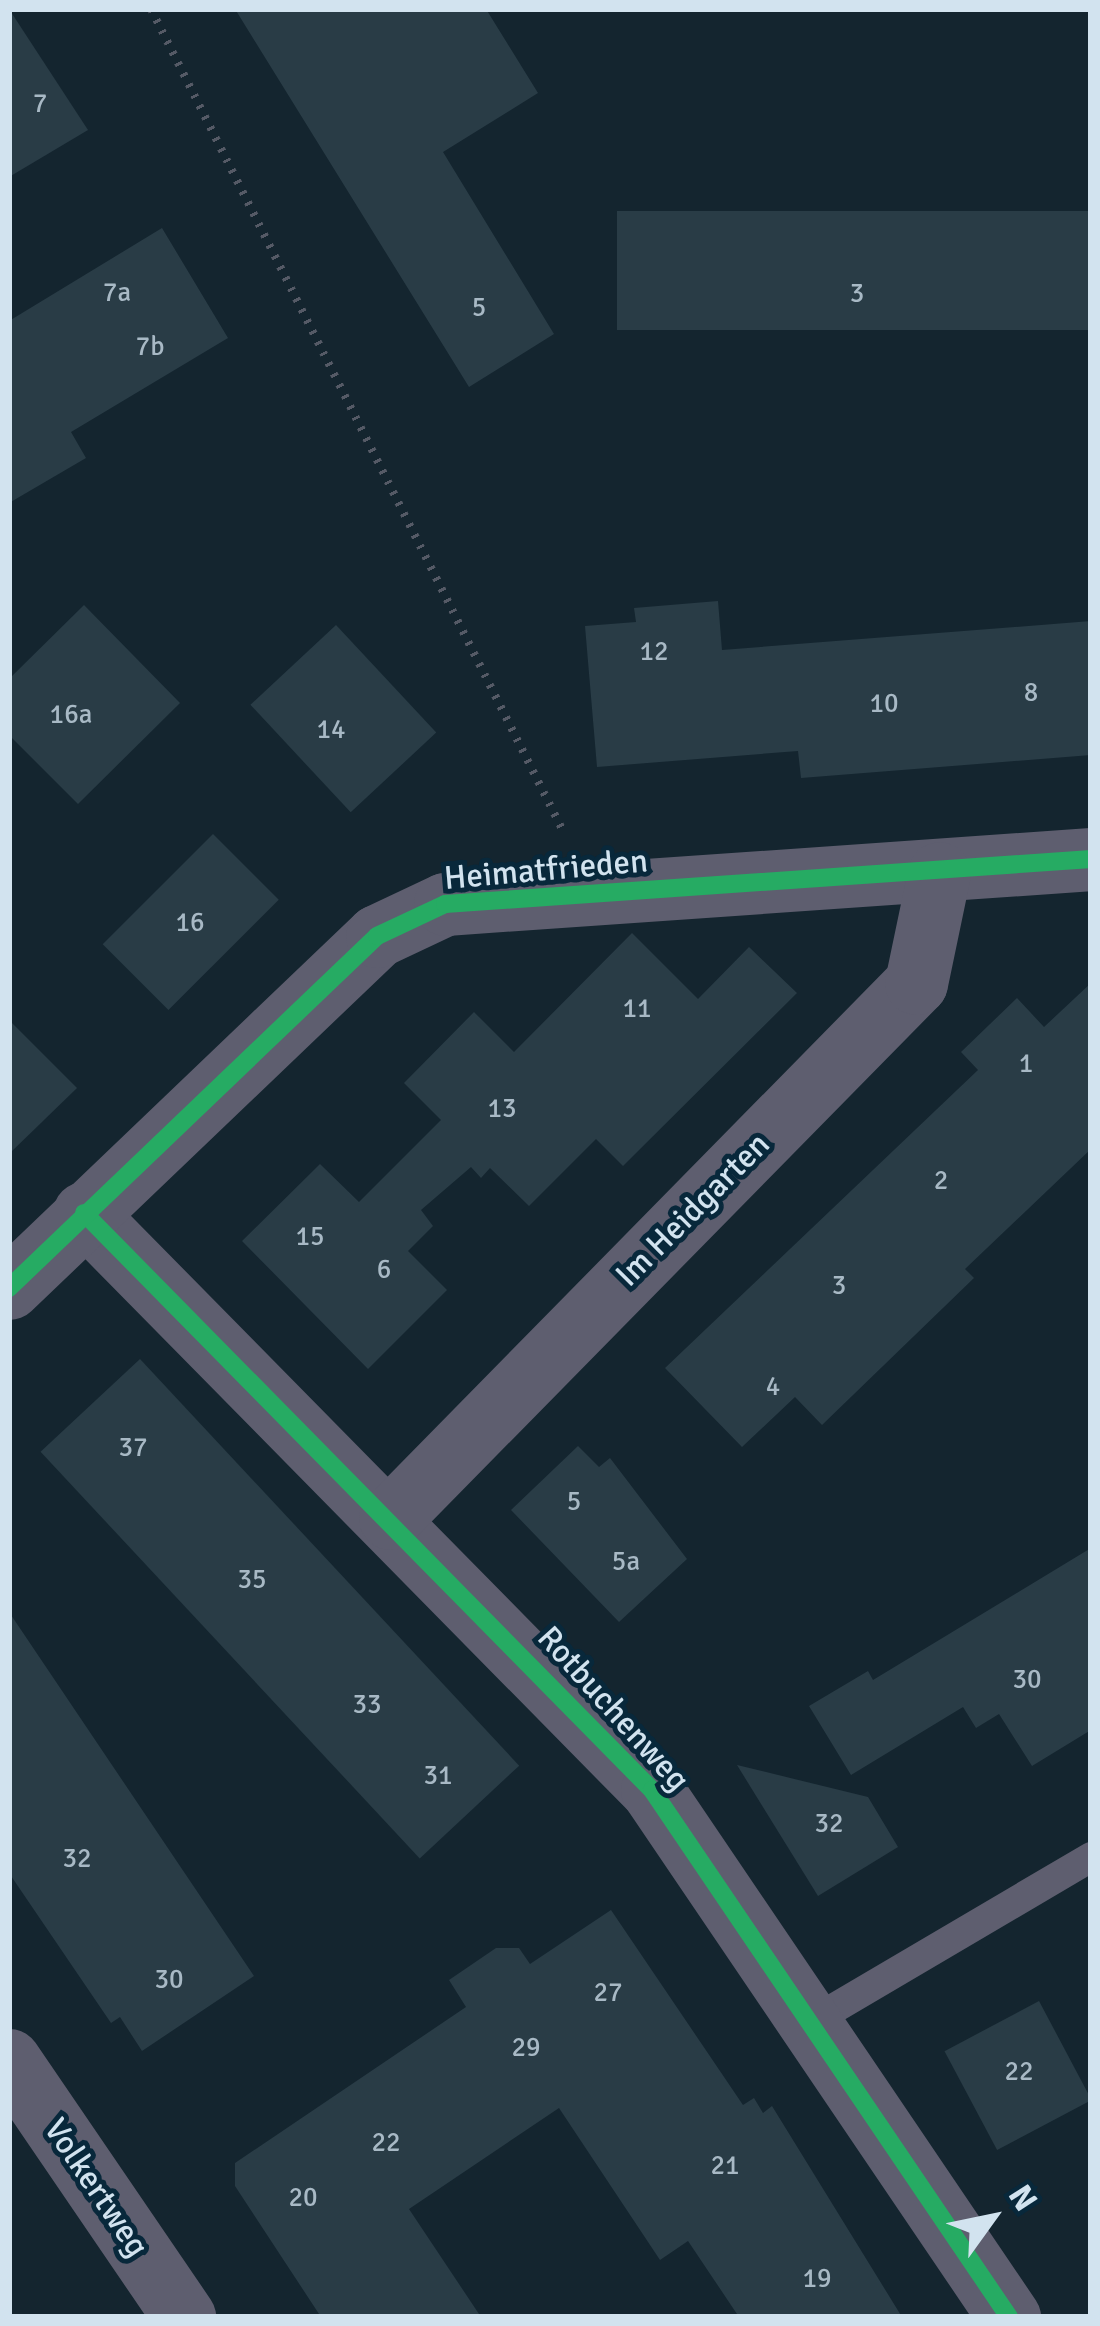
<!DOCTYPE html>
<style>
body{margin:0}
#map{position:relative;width:1100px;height:2326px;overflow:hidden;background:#14252f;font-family:Signika,sans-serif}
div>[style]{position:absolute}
.building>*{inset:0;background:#293c46;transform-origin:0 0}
.path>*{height:8px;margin-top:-4px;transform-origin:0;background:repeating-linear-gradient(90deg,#555a66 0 3px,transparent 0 12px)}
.service>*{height:30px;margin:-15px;padding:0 15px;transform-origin:15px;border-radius:15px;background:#5e5e6f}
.minor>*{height:63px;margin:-31.5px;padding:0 31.5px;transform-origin:31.5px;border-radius:31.5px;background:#5e5e6f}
.cycleway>*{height:18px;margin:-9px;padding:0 9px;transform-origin:9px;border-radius:9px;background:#26ab63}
span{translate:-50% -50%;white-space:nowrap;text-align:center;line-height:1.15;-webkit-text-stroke:10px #08283b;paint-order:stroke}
.number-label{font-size:27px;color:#a8b9c5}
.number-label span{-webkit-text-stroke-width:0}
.street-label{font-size:33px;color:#d2e3ef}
.frame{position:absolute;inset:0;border:12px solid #d2e3ef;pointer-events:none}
.north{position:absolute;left:932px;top:2158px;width:120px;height:120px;-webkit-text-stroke:9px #08283b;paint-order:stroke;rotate:57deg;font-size:33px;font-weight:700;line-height:48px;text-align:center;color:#d2e3ef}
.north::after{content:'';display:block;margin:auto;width:42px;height:54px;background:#d2e3ef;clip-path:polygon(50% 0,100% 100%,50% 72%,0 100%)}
</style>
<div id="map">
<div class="building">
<i style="clip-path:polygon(9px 9px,88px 130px,9px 177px)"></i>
<i style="clip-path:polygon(235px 9px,486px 9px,538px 93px,443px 152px,554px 334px,469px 387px)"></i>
<i style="left:1091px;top:211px;width:119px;height:474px;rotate:90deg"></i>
<i style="clip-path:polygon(162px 228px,228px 338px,71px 432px,86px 458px,9px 503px,9px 321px)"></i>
<i style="clip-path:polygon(718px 601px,722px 650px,1091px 621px,1091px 755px,801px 778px,798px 751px,597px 767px,585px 626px,636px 622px,634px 608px)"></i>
<i style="clip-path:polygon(84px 605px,180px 703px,78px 804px,9px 735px,9px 679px)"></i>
<i style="left:336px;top:625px;width:147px;height:117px;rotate:47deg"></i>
<i style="left:213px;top:834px;width:93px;height:156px;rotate:45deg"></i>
<i style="clip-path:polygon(632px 933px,698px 999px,749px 947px,797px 993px,623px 1166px,596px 1139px,529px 1206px,490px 1168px,481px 1178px,471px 1167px,421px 1210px,433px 1226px,408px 1251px,447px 1290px,368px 1369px,242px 1241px,320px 1164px,359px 1202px,441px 1120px,404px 1083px,474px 1012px,514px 1052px)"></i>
<i style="clip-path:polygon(1091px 983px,1091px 1149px,965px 1269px,974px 1278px,822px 1425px,795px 1397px,742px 1447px,665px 1368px,978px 1070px,961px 1052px,1017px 998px,1044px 1027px)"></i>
<i style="clip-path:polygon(9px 1020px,77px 1088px,9px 1154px)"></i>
<i style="left:140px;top:1359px;width:556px;height:136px;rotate:47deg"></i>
<i style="clip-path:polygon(578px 1446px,599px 1467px,610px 1458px,687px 1559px,619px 1622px,511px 1510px)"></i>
<i style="clip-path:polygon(1091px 1548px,1091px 1730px,1032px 1766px,999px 1714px,976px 1728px,963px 1707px,851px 1775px,809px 1706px,868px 1671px,873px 1680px)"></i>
<i style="clip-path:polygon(9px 1612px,254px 1976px,142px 2051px,120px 2017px,111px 2023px,9px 1873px)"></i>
<i style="clip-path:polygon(737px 1765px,868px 1797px,898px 1847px,818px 1896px)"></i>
<i style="clip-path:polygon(611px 1910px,743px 2105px,754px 2098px,763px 2113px,772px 2106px,902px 2317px,739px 2317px,688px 2241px,660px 2260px,559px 2108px,409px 2209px,481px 2317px,321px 2317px,235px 2186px,235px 2163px,466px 2007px,449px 1980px,496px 1948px,519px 1948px,530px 1964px)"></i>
<i style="left:1039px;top:2001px;width:112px;height:107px;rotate:62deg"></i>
</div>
<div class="path">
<i style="left:151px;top:9px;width:917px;rotate:63.38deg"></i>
</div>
<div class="service">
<i style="left:811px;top:2022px;width:325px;rotate:-30.5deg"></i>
</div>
<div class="minor">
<i style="left:84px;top:1213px;width:810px;rotate:45.45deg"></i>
<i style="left:652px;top:1790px;width:637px;rotate:55.89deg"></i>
<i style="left:9px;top:1288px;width:509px;rotate:-43.73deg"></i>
<i style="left:377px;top:936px;width:75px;rotate:-25.2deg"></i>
<i style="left:445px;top:904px;width:648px;rotate:-3.98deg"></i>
<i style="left:390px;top:1518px;width:750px;rotate:-45.49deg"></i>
<i style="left:916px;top:983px;width:112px;rotate:-78.2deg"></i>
<i style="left:9px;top:2060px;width:311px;rotate:55.7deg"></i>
</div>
<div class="cycleway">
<i style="left:84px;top:1213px;width:810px;rotate:45.45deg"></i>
<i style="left:652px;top:1790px;width:637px;rotate:55.89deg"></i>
<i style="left:9px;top:1288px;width:509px;rotate:-43.73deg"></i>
<i style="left:377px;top:936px;width:75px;rotate:-25.2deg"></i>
<i style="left:445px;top:904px;width:648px;rotate:-3.98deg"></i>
</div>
<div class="number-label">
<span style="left:40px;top:104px">7</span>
<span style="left:117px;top:293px">7a</span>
<span style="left:857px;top:294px">3</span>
<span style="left:479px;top:308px">5</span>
<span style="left:150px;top:347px">7b</span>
<span style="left:654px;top:652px">12</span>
<span style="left:1031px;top:693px">8</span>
<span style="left:884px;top:704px">10</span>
<span style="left:71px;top:715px">16a</span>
<span style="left:331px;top:730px">14</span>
<span style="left:190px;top:923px">16</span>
<span style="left:637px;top:1009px">11</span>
<span style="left:1026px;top:1064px">1</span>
<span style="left:502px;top:1109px">13</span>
<span style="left:941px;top:1181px">2</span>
<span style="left:310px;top:1237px">15</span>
<span style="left:384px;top:1270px">6</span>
<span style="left:839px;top:1286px">3</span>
<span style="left:773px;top:1387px">4</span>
<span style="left:133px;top:1448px">37</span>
<span style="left:574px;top:1502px">5</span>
<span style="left:626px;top:1562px">5a</span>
<span style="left:252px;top:1580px">35</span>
<span style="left:1027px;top:1680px">30</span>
<span style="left:367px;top:1705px">33</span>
<span style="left:438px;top:1776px">31</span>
<span style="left:829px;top:1824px">32</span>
<span style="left:77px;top:1859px">32</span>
<span style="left:169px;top:1980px">30</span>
<span style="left:608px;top:1993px">27</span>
<span style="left:526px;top:2048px">29</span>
<span style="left:1019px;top:2072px">22</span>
<span style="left:386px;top:2143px">22</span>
<span style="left:725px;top:2166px">21</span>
<span style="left:303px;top:2198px">20</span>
<span style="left:817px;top:2279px">19</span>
</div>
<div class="street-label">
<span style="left:546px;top:870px;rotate:-5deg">Heimatfrieden</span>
<span style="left:693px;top:1210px;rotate:-45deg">Im Heidgarten</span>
<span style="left:613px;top:1709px;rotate:48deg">Rotbuchenweg</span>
<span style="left:96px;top:2188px;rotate:56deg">Volkertweg</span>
</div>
<div class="frame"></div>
<div class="north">N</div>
</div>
